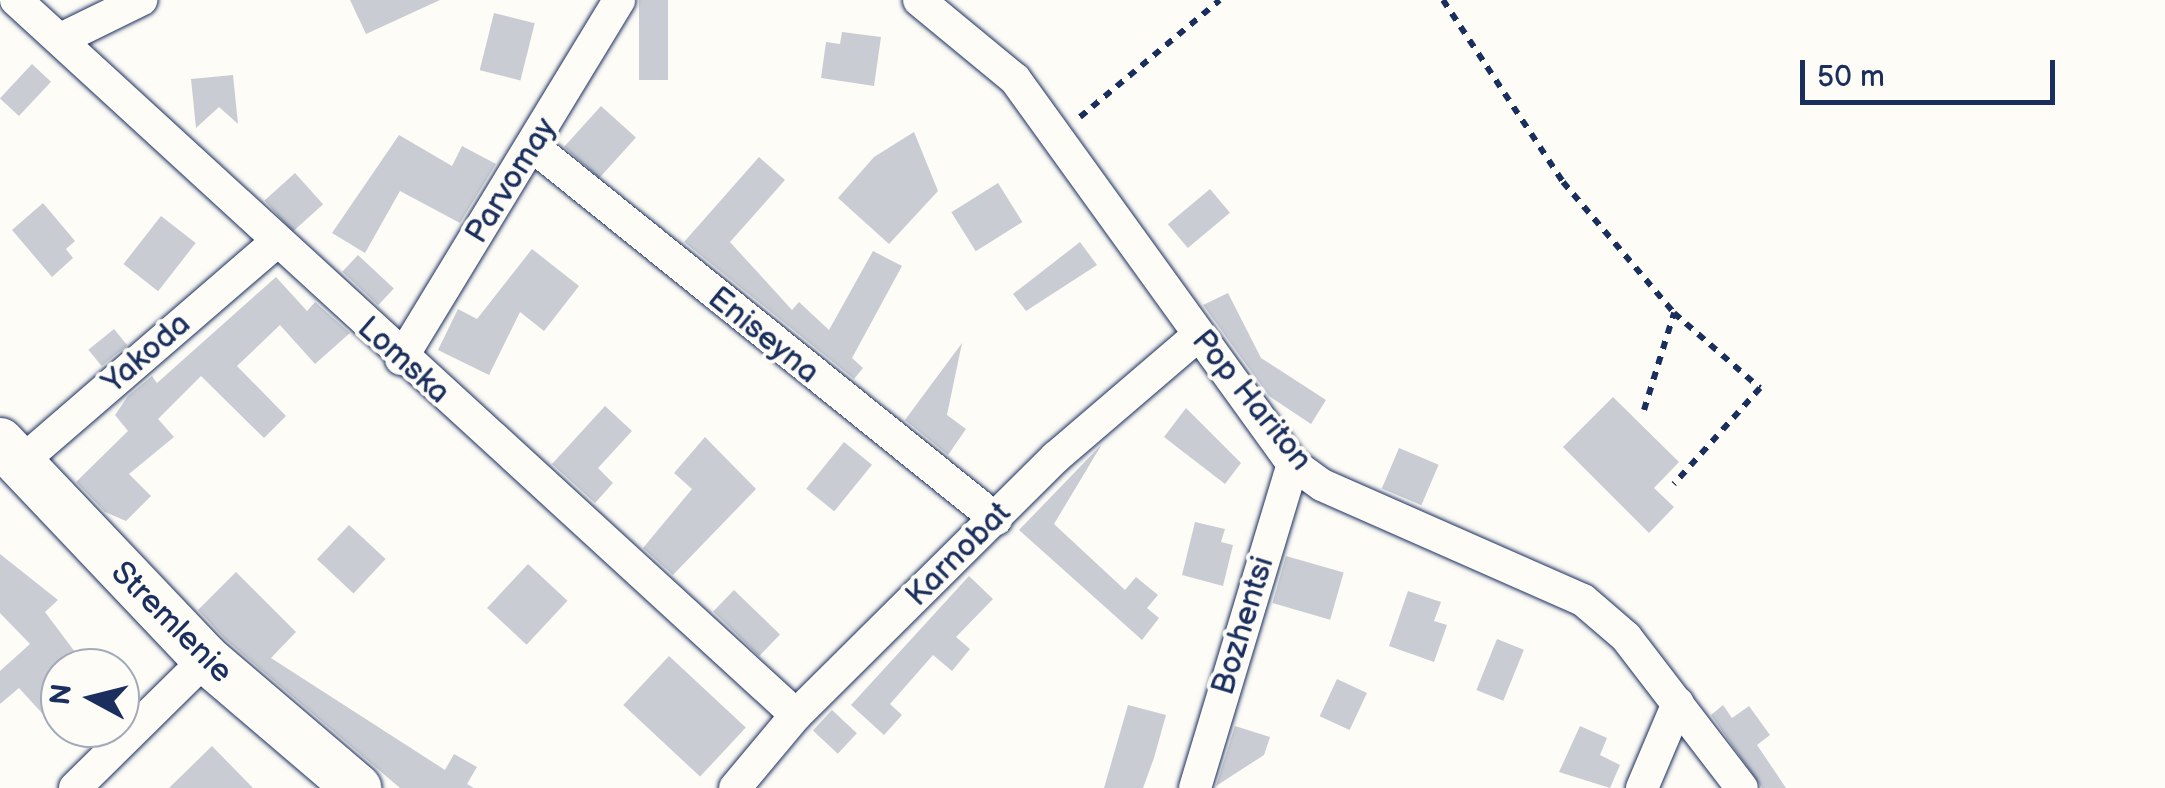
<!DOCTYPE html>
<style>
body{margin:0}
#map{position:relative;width:2165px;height:788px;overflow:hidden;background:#fdfcf7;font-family:"Balsamiq Sans",sans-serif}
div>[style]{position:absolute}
.building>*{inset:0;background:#c9ccd3;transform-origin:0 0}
.path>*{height:6px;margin-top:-3px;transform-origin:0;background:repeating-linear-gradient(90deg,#1b2f5e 0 8px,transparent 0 16px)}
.roads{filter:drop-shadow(0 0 2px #1b2f5e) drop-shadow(0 0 2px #1b2f5e)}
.street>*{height:32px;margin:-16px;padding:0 16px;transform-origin:16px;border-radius:16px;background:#fdfcf7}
.secondary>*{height:48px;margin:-24px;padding:0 24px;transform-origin:24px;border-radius:24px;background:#fdfcf7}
span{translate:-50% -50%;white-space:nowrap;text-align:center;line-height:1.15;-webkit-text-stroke:8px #fdfcf7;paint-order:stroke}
.street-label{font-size:32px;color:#1b2f5e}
.north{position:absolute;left:40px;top:648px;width:100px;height:100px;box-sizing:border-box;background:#fdfcf7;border:2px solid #a3aaba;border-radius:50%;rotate:277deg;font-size:28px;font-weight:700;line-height:40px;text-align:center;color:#1b2f5e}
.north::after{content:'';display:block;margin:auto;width:35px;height:45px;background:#1b2f5e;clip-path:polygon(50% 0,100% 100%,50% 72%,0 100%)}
.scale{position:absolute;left:1800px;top:60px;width:255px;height:45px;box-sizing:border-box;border:5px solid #1b2f5e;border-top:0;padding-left:12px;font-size:30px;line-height:35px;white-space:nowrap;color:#1b2f5e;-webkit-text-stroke:8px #fdfcf7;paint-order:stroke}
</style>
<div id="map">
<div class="building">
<i style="clip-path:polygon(350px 0,440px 0,366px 34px)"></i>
<i style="left:639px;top:0;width:29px;height:80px"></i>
<i style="left:494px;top:13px;width:42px;height:59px;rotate:14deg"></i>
<i style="clip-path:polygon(842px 32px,881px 37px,874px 86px,821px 78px,826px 42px,840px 44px)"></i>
<i style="left:32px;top:64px;width:26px;height:47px;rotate:43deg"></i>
<i style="clip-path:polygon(233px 75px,238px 124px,219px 107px,196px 128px,191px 79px)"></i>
<i style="left:601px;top:106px;width:47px;height:55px;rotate:42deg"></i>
<i style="clip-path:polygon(914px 132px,938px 191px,889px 244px,838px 198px,874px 157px)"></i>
<i style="clip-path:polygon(399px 135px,452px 166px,462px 146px,496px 164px,460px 223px,400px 191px,365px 253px,332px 233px)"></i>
<i style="clip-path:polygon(759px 157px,785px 180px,730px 242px,792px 310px,799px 302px,829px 330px,873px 251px,902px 266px,852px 358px,863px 368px,854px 379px,684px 242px)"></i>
<i style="left:295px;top:173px;width:42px;height:41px;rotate:48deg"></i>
<i style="left:998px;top:183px;width:46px;height:55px;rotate:58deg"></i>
<i style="left:1210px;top:189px;width:31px;height:55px;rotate:50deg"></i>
<i style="clip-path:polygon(43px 203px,75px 241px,66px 249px,73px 258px,52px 277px,12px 230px)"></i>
<i style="left:161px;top:216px;width:44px;height:61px;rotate:38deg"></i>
<i style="clip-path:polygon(1080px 242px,1097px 265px,1026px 311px,1013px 294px)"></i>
<i style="clip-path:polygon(532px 249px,579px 286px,544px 331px,520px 312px,489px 375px,438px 350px,458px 309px,477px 319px)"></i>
<i style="left:358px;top:255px;width:49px;height:23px;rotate:43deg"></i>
<i style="clip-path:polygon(276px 277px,307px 311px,315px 302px,350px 333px,315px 364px,280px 325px,237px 366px,286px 416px,264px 438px,201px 376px,158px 419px,174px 437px,129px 474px,151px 496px,126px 521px,105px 512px,76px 482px,128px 431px,115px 415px,128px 396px,152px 376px,157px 383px)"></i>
<i style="clip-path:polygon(1228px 293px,1261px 358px,1326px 400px,1311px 424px,1269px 396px,1203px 305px)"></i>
<i style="left:114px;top:329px;width:21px;height:33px;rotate:51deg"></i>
<i style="clip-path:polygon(962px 343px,947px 415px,966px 429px,948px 455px,905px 420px)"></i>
<i style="clip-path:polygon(1613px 397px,1679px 462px,1654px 488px,1674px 507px,1649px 533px,1563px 447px)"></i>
<i style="clip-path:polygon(605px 406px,632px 431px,598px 468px,613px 483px,595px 503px,552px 464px)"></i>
<i style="clip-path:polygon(1186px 408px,1241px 463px,1225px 484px,1164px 437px)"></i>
<i style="clip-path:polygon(705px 437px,756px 489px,673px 575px,643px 548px,692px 489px,674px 473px)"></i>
<i style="left:844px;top:442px;width:36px;height:60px;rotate:39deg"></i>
<i style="clip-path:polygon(1102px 444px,1054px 524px,1125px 590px,1136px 577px,1158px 595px,1147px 608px,1159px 618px,1142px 640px,1019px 530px)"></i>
<i style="left:1399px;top:448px;width:43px;height:44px;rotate:23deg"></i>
<i style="clip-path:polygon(1195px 522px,1225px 529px,1221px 542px,1233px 545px,1223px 586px,1182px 575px)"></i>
<i style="left:349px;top:525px;width:50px;height:47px;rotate:43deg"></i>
<i style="clip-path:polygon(0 554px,58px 600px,45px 612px,87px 668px,60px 668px,60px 733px,19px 688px,0 704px,0 671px,30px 644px,0 613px)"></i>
<i style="left:1286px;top:556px;width:60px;height:49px;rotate:16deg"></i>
<i style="left:528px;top:564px;width:54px;height:60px;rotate:43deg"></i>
<i style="clip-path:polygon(236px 572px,296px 632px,271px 658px,445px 770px,454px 754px,477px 767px,467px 784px,474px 788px,400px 788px,225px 639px,198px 610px)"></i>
<i style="clip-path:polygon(969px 576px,993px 599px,956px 637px,970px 649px,952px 671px,933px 655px,890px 704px,902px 715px,884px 735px,851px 705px)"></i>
<i style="left:734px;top:590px;width:64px;height:30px;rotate:44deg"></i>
<i style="clip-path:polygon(1408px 591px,1441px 602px,1434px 621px,1447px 625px,1434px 662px,1389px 646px)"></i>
<i style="left:1497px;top:639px;width:29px;height:55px;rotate:22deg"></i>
<i style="left:669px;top:656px;width:105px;height:67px;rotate:43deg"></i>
<i style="left:1337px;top:679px;width:33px;height:41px;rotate:25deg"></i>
<i style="clip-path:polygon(1128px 705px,1166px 715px,1154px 758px,1143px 788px,1104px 788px)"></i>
<i style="clip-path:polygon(1723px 705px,1732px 718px,1749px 706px,1770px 735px,1757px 745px,1786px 788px,1762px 788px,1711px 715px)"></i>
<i style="left:832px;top:710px;width:34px;height:28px;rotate:43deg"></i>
<i style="clip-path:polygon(1235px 726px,1270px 737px,1264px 755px,1216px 786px)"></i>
<i style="clip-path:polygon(1580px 726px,1607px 738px,1600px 755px,1620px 765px,1610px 788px,1559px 772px)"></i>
<i style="clip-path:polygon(212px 746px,253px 788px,169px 788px)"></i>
</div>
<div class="path">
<i style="left:1443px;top:0;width:218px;rotate:56.6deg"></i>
<i style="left:1563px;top:182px;width:172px;rotate:49.7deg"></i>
<i style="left:1674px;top:313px;width:114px;rotate:41.1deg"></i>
<i style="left:1760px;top:388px;width:129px;rotate:131.9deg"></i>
<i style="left:1080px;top:117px;width:182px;rotate:-39.9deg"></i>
<i style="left:1644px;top:410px;width:102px;rotate:-72.8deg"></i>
</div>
<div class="roads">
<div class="street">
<i style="left:16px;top:0;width:1058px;rotate:42.51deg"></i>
<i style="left:919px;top:0;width:124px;rotate:39.5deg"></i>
<i style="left:1015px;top:79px;width:475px;rotate:54.2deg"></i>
<i style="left:1293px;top:464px;width:36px;rotate:36deg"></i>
<i style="left:1322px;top:485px;width:285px;rotate:23.8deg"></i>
<i style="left:1583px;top:600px;width:57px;rotate:40.7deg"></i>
<i style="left:1626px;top:637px;width:190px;rotate:52.5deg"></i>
<i style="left:65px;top:37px;width:85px;rotate:-26deg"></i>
<i style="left:535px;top:148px;width:592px;rotate:38.83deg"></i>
<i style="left:401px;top:359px;width:420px;rotate:-58.7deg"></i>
<i style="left:19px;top:464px;width:337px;rotate:-40.8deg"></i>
<i style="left:75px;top:788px;width:184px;rotate:-44.6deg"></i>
<i style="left:735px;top:788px;width:95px;rotate:-50.1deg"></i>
<i style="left:796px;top:715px;width:366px;rotate:-44.8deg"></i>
<i style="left:1056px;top:457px;width:186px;rotate:-40.6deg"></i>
<i style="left:1195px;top:788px;width:338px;rotate:-73.2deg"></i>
<i style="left:1642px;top:788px;width:92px;rotate:-67deg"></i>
</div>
<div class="secondary">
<i style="left:0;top:442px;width:299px;rotate:46.5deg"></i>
<i style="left:206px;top:659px;width:199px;rotate:40.5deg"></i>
</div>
</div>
<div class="street-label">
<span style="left:512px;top:181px;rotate:-58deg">Parvomay</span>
<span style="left:763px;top:336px;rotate:39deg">Eniseyna</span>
<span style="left:147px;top:354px;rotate:-41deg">Yakoda</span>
<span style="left:403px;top:361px;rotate:42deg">Lomska</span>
<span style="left:1251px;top:401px;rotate:51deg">Pop Hariton</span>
<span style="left:959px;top:555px;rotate:-45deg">Karnobat</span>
<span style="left:171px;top:623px;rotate:45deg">Stremlenie</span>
<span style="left:1244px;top:626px;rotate:-73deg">Bozhentsi</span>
</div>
<div class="north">N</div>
<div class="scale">50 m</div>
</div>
